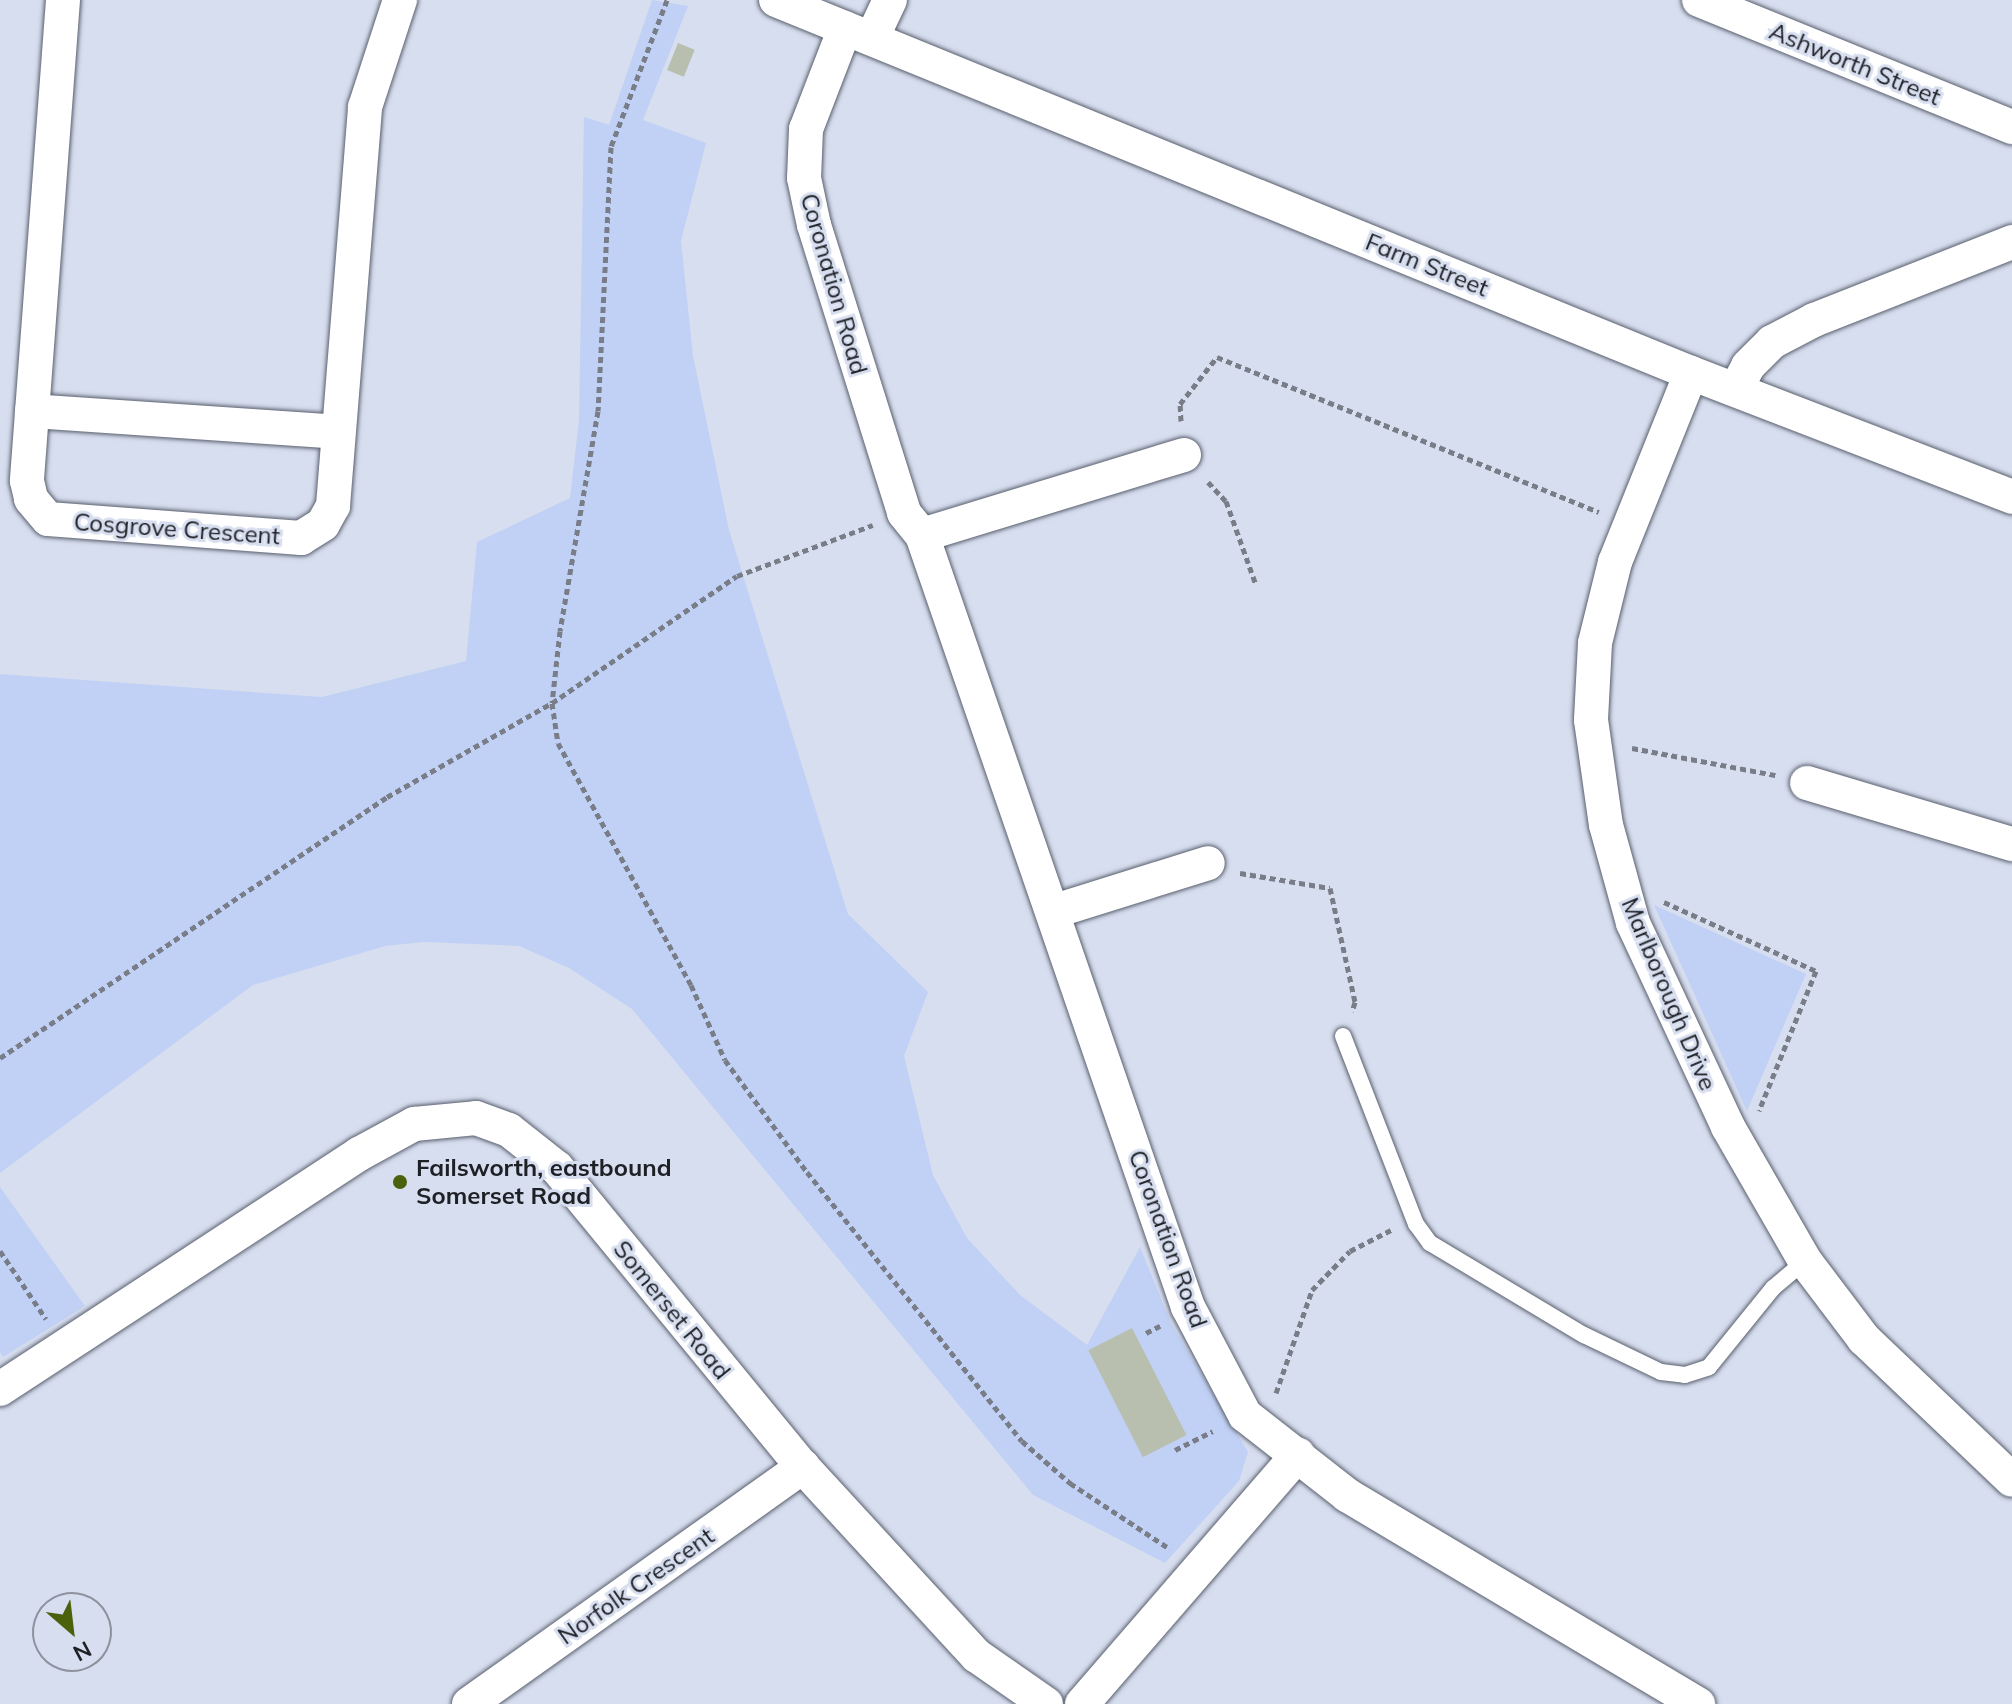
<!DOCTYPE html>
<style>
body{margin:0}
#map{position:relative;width:2012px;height:1704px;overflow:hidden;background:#d7deef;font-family:Mulish,sans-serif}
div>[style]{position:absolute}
.green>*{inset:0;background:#c1d1f5}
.building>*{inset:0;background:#b8bfae;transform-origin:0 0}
.path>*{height:5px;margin-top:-2.5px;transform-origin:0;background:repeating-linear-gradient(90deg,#787d87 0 6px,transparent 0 10px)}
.roads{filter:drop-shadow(0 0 2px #595f6d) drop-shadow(0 0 2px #595f6d)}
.lane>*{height:16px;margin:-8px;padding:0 8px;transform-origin:8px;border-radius:8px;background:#fff}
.street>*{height:34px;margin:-17px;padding:0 17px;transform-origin:17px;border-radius:17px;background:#fff}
.dots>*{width:22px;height:22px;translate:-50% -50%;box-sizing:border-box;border:4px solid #d7deef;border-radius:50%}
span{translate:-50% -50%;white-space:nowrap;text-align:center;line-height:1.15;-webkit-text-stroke:6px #d7deef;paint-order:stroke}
.street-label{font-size:24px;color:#1d2025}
.poi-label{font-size:24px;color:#1d2025;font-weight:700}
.left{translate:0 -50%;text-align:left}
.north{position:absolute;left:32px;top:1592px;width:80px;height:80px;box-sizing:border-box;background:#d7deef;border:2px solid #8d929e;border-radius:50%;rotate:152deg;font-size:22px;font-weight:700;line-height:32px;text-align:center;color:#1d2025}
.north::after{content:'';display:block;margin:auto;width:28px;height:36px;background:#4b610b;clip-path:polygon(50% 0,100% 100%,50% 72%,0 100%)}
</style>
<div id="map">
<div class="green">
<i style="clip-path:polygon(652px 0,688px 6px,643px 120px,706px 143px,681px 241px,693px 356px,729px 530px,848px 914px,928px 992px,904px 1056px,933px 1175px,967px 1238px,1020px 1295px,1087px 1345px,1140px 1247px,1171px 1323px,1248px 1452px,1239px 1481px,1165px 1563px,1033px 1495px,632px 1009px,569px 968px,519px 946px,424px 942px,385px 946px,253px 985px,0 1173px,0 674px,322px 697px,466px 661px,477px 542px,570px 498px,579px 420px,584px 117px,609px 125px)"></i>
<i style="clip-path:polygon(1654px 905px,1806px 974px,1747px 1111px)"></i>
<i style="clip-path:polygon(0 1187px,85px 1306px,3px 1357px,0 1352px)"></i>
</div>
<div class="building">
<i style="left:678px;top:43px;width:18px;height:29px;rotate:22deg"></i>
<i style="left:1132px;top:1328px;width:120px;height:49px;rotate:63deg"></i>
</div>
<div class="path">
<i style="left:667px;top:0;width:157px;rotate:110.9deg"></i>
<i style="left:611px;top:147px;width:264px;rotate:92.8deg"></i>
<i style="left:598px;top:411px;width:223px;rotate:99.8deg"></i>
<i style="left:560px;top:631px;width:72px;rotate:96.3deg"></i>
<i style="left:552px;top:703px;width:40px;rotate:81.5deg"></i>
<i style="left:558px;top:743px;width:276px;rotate:61.2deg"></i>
<i style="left:691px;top:985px;width:82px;rotate:65.6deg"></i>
<i style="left:725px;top:1060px;width:139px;rotate:53.8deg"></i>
<i style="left:807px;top:1172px;width:344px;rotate:51.4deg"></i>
<i style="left:1022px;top:1441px;width:64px;rotate:41.2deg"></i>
<i style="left:1070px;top:1483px;width:120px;rotate:33.4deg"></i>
<i style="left:1181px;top:421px;width:17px;rotate:-93deg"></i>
<i style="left:1180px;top:404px;width:60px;rotate:-51.8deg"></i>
<i style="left:1217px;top:357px;width:412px;rotate:22.1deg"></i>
<i style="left:1208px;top:482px;width:26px;rotate:47deg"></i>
<i style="left:1226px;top:501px;width:89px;rotate:70.3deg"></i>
<i style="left:1632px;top:748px;width:146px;rotate:10.7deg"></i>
<i style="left:1240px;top:873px;width:91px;rotate:9.5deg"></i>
<i style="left:1330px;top:888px;width:117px;rotate:77.6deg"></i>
<i style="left:1355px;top:1002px;width:10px;rotate:107deg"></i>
<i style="left:1664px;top:902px;width:167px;rotate:24.4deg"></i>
<i style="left:1816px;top:971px;width:151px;rotate:112.2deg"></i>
<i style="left:0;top:1058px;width:467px;rotate:-34deg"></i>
<i style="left:387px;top:797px;width:190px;rotate:-29.7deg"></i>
<i style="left:552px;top:703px;width:224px;rotate:-34.5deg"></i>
<i style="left:737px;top:576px;width:145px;rotate:-20.6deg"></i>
<i style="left:0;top:1251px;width:82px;rotate:55.9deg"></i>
<i style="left:1146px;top:1333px;width:16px;rotate:-27deg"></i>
<i style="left:1276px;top:1393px;width:109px;rotate:-70.7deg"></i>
<i style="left:1312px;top:1290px;width:54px;rotate:-45.7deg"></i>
<i style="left:1350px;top:1251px;width:46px;rotate:-27.1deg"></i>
<i style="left:1175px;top:1450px;width:42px;rotate:-26.6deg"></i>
</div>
<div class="roads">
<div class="lane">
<i style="left:1343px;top:1036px;width:202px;rotate:68.8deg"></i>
<i style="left:1416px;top:1224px;width:24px;rotate:54deg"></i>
<i style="left:1430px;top:1243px;width:179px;rotate:30.9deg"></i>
<i style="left:1584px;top:1335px;width:85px;rotate:25.7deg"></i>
<i style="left:1661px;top:1372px;width:24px;rotate:7deg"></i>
<i style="left:1685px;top:1375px;width:25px;rotate:-18deg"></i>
<i style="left:1709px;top:1367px;width:102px;rotate:-51deg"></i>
<i style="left:1773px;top:1288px;width:42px;rotate:-40.2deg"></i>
</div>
<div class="street">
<i style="left:63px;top:0;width:482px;rotate:94.3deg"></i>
<i style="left:27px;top:481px;width:18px;rotate:77deg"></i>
<i style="left:31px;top:499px;width:26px;rotate:50deg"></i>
<i style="left:48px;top:519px;width:254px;rotate:4.3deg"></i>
<i style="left:301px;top:538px;width:26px;rotate:-32deg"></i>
<i style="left:323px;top:524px;width:21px;rotate:-61deg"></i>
<i style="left:333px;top:506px;width:400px;rotate:-85.4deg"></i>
<i style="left:365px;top:107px;width:113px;rotate:-71.9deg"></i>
<i style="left:776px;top:0;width:988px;rotate:22.18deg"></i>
<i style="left:1691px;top:373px;width:344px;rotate:21.1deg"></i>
<i style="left:1699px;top:0;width:338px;rotate:22.1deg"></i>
<i style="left:845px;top:28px;width:108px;rotate:111.1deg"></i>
<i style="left:806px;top:129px;width:49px;rotate:92.3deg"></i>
<i style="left:804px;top:178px;width:48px;rotate:78deg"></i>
<i style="left:814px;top:225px;width:302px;rotate:72.6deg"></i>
<i style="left:904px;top:513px;width:28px;rotate:51deg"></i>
<i style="left:922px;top:535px;width:817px;rotate:70.99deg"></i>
<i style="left:1188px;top:1307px;width:122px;rotate:62.2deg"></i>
<i style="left:1245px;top:1415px;width:130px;rotate:38.1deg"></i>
<i style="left:1347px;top:1495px;width:409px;rotate:30.8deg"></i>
<i style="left:872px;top:38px;width:42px;rotate:-64.7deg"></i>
<i style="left:1691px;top:373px;width:204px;rotate:111.9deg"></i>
<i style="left:1615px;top:562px;width:83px;rotate:103.9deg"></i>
<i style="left:1595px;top:643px;width:77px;rotate:93deg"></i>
<i style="left:1591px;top:720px;width:106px;rotate:81.9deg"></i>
<i style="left:1606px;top:825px;width:102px;rotate:74.6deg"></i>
<i style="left:1633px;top:923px;width:225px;rotate:65deg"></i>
<i style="left:1728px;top:1127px;width:155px;rotate:60.1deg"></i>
<i style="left:1805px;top:1261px;width:98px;rotate:52.9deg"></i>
<i style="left:1864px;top:1339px;width:204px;rotate:43.6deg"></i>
<i style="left:1736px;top:389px;width:26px;rotate:-62deg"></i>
<i style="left:1748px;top:366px;width:34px;rotate:-45deg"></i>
<i style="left:1772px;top:342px;width:47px;rotate:-27.6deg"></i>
<i style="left:1814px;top:320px;width:213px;rotate:-21.5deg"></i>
<i style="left:32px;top:411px;width:307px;rotate:3.9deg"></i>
<i style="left:922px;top:535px;width:274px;rotate:-17deg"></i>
<i style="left:1807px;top:783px;width:214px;rotate:16.6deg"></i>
<i style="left:1055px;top:911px;width:160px;rotate:-17.4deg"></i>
<i style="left:0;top:1389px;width:429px;rotate:-33.2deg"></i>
<i style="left:359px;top:1154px;width:63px;rotate:-28.6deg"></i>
<i style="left:414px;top:1124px;width:62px;rotate:-5.5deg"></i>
<i style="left:476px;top:1118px;width:35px;rotate:20deg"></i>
<i style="left:509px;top:1130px;width:61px;rotate:38.4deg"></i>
<i style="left:557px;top:1168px;width:387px;rotate:50.6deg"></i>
<i style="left:803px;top:1467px;width:257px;rotate:47.4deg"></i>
<i style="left:977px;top:1656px;width:84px;rotate:34.8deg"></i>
<i style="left:469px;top:1704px;width:410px;rotate:-35.4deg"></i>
<i style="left:1082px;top:1704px;width:330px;rotate:-49.1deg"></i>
</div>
</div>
<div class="dots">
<i style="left:400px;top:1182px;background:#4b610b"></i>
</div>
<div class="street-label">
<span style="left:1855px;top:64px;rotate:22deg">Ashworth Street</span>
<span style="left:1427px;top:265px;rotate:22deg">Farm Street</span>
<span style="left:834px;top:284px;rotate:74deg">Coronation Road</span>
<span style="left:177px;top:529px;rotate:4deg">Cosgrove Crescent</span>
<span style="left:1669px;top:994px;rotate:67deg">Marlborough Drive</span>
<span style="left:1168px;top:1239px;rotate:70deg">Coronation Road</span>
<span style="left:672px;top:1310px;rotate:51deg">Somerset Road</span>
<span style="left:636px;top:1586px;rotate:-35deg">Norfolk Crescent</span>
</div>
<div class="poi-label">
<span class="left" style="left:416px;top:1182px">Failsworth, eastbound<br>Somerset Road</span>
</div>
<div class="north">N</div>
</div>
